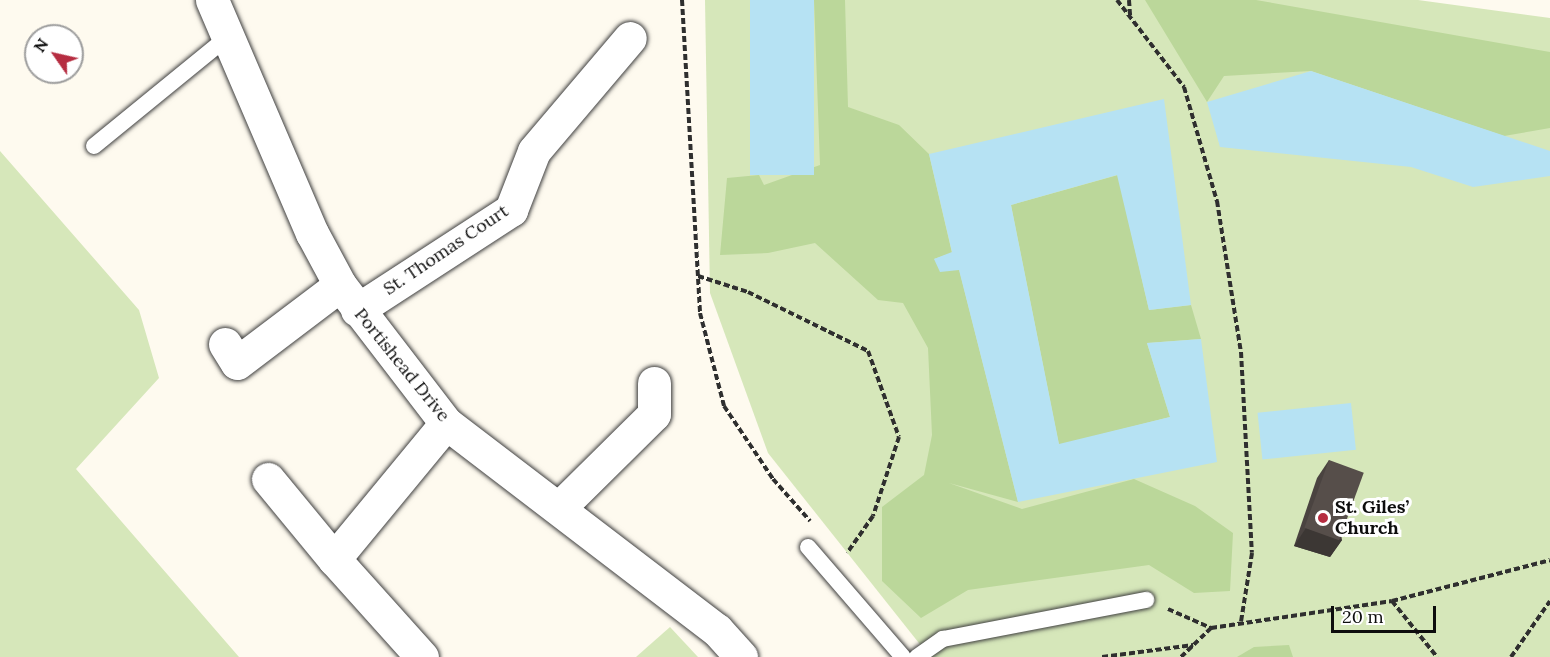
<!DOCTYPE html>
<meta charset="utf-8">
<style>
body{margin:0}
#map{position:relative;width:1550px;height:657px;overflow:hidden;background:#fefaef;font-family:Lora,serif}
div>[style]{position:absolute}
.green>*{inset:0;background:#d6e7ba}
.forest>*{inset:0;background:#bbd79a}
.water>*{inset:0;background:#b6e2f3;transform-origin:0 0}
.path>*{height:4px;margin-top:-2px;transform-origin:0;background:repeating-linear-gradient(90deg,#2f2f2f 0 6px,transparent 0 9px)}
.roads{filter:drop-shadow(0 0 2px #404040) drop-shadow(0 0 2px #404040)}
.lane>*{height:16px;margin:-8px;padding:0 8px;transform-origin:8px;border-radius:8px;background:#fff}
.street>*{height:33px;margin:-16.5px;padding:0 16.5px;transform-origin:16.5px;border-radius:16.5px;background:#fff}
.wall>*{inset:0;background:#4a4340}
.shaded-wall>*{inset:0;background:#3c3734}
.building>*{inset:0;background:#564e4a;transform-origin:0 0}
.dots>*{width:16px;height:16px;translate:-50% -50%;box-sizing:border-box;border:3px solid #fff;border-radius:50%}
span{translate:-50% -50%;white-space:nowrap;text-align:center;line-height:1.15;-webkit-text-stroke:6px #fff;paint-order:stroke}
.street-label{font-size:18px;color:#0d0d0d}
.poi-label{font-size:18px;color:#0d0d0d;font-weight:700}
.left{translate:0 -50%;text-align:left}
.north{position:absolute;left:24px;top:24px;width:60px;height:60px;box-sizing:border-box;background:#fff;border:2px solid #9e9e9e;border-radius:50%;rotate:304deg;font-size:16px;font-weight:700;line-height:24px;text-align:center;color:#0d0d0d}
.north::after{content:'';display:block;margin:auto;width:21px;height:27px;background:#b62d41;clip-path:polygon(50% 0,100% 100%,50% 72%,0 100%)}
.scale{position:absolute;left:1331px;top:606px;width:105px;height:27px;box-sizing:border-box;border:3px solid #0d0d0d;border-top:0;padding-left:8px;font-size:18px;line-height:21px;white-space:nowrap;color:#0d0d0d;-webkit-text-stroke:4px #fff;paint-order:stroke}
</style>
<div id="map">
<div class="green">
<i style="clip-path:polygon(705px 0,1418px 0,1550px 18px,1550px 657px,930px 657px,768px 453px,710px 293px)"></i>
<i style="clip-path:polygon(0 151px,139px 310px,159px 378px,76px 469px,239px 657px,0 657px)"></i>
<i style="clip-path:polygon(670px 627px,698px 657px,636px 657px)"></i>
</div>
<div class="forest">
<i style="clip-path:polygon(814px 0,845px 0,848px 107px,899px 125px,929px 154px,952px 253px,934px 259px,959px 269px,1018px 502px,949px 483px,1022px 509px,1134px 479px,1195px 506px,1233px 533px,1230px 591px,1194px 593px,1149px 565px,968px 590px,921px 618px,882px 581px,882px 507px,924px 475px,932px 435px,928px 348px,903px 303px,878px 300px,815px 243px,768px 253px,720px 255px,727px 178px,759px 175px,764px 185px,820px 165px)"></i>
<i style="clip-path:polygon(1145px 0,1256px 0,1550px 52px,1550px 128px,1504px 136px,1311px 71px,1224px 76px,1207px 102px)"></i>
<i style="clip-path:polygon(1118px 175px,1149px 310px,1191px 305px,1201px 339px,1147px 343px,1170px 417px,1059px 445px,1011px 205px)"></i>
<i style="clip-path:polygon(1289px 645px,1293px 657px,1237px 657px,1254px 647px)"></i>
</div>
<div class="water">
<i style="left:750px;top:0;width:64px;height:175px"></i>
<i style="clip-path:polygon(1311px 71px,1550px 151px,1550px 176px,1473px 187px,1411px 167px,1220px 147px,1207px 102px)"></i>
<i style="clip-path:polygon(1164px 99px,1191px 305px,1149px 310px,1117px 175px,1011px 205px,1059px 444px,1170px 417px,1147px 343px,1201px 339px,1217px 462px,1018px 502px,959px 270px,940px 272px,934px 259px,952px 252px,929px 154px)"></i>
<i style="left:1351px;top:403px;width:47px;height:94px;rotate:84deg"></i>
</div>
<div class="path">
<i style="left:682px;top:0;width:314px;rotate:86.7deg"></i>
<i style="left:700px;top:313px;width:96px;rotate:75.5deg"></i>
<i style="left:724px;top:406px;width:88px;rotate:56.1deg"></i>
<i style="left:773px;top:479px;width:56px;rotate:48.6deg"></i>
<i style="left:1117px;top:0;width:110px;rotate:52.4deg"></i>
<i style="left:1184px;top:87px;width:119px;rotate:73.9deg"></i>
<i style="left:1217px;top:201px;width:153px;rotate:81deg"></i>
<i style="left:1241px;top:352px;width:201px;rotate:86.9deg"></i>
<i style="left:1252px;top:553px;width:70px;rotate:99.1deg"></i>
<i style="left:1129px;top:0;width:16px;rotate:86deg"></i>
<i style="left:698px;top:276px;width:52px;rotate:17.7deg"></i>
<i style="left:748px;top:292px;width:134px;rotate:26.2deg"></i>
<i style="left:868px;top:351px;width:91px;rotate:70.2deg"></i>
<i style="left:899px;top:437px;width:83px;rotate:108.2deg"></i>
<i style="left:873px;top:516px;width:45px;rotate:125.1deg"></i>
<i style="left:1392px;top:601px;width:72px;rotate:51.2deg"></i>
<i style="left:1168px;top:609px;width:47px;rotate:23.8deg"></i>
<i style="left:1102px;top:657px;width:92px;rotate:-7.5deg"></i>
<i style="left:1181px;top:657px;width:42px;rotate:-44deg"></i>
<i style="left:1211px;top:628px;width:183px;rotate:-8.5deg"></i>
<i style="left:1392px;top:601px;width:163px;rotate:-14.5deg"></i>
<i style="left:1511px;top:657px;width:68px;rotate:-55.1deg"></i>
</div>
<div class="roads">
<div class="lane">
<i style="left:94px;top:146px;width:176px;rotate:-39.2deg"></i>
<i style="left:808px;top:547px;width:145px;rotate:49.2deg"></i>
<i style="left:917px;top:657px;width:32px;rotate:-35deg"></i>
<i style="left:943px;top:639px;width:207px;rotate:-10.9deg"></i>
</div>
<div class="street">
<i style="left:212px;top:0;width:254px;rotate:66.8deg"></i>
<i style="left:312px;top:233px;width:59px;rotate:61.7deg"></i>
<i style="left:340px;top:285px;width:174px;rotate:52.5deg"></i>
<i style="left:446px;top:423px;width:341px;rotate:37.4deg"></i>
<i style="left:717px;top:630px;width:36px;rotate:48deg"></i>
<i style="left:357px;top:310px;width:184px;rotate:-33deg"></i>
<i style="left:511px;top:210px;width:63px;rotate:-68.7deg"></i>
<i style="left:534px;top:151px;width:148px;rotate:-49.7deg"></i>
<i style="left:225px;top:344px;width:22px;rotate:58deg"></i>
<i style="left:237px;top:363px;width:129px;rotate:-37.1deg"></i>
<i style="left:268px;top:479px;width:104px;rotate:50.5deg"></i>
<i style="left:560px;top:507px;width:132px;rotate:-44.7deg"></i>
<i style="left:654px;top:414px;width:31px;rotate:-90deg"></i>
<i style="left:422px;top:657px;width:132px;rotate:-131.9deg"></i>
<i style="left:334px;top:559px;width:176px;rotate:-50.5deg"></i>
</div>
</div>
<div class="wall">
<i style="clip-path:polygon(1329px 460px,1342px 540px,1330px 557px,1294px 546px,1317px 478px)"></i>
</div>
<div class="shaded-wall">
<i style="clip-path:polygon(1306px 528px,1342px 540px,1330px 557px,1294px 546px)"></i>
</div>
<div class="building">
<i style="left:1329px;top:460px;width:37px;height:72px;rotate:20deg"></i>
</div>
<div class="dots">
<i style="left:1323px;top:518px;background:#b62d41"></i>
</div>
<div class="street-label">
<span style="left:446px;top:250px;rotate:-34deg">St. Thomas Court</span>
<span style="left:402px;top:365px;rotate:51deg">Portishead Drive</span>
</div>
<div class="poi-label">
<span class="left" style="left:1335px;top:518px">St. Giles’<br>Church</span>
</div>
<div class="north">N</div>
<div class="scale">20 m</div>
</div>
